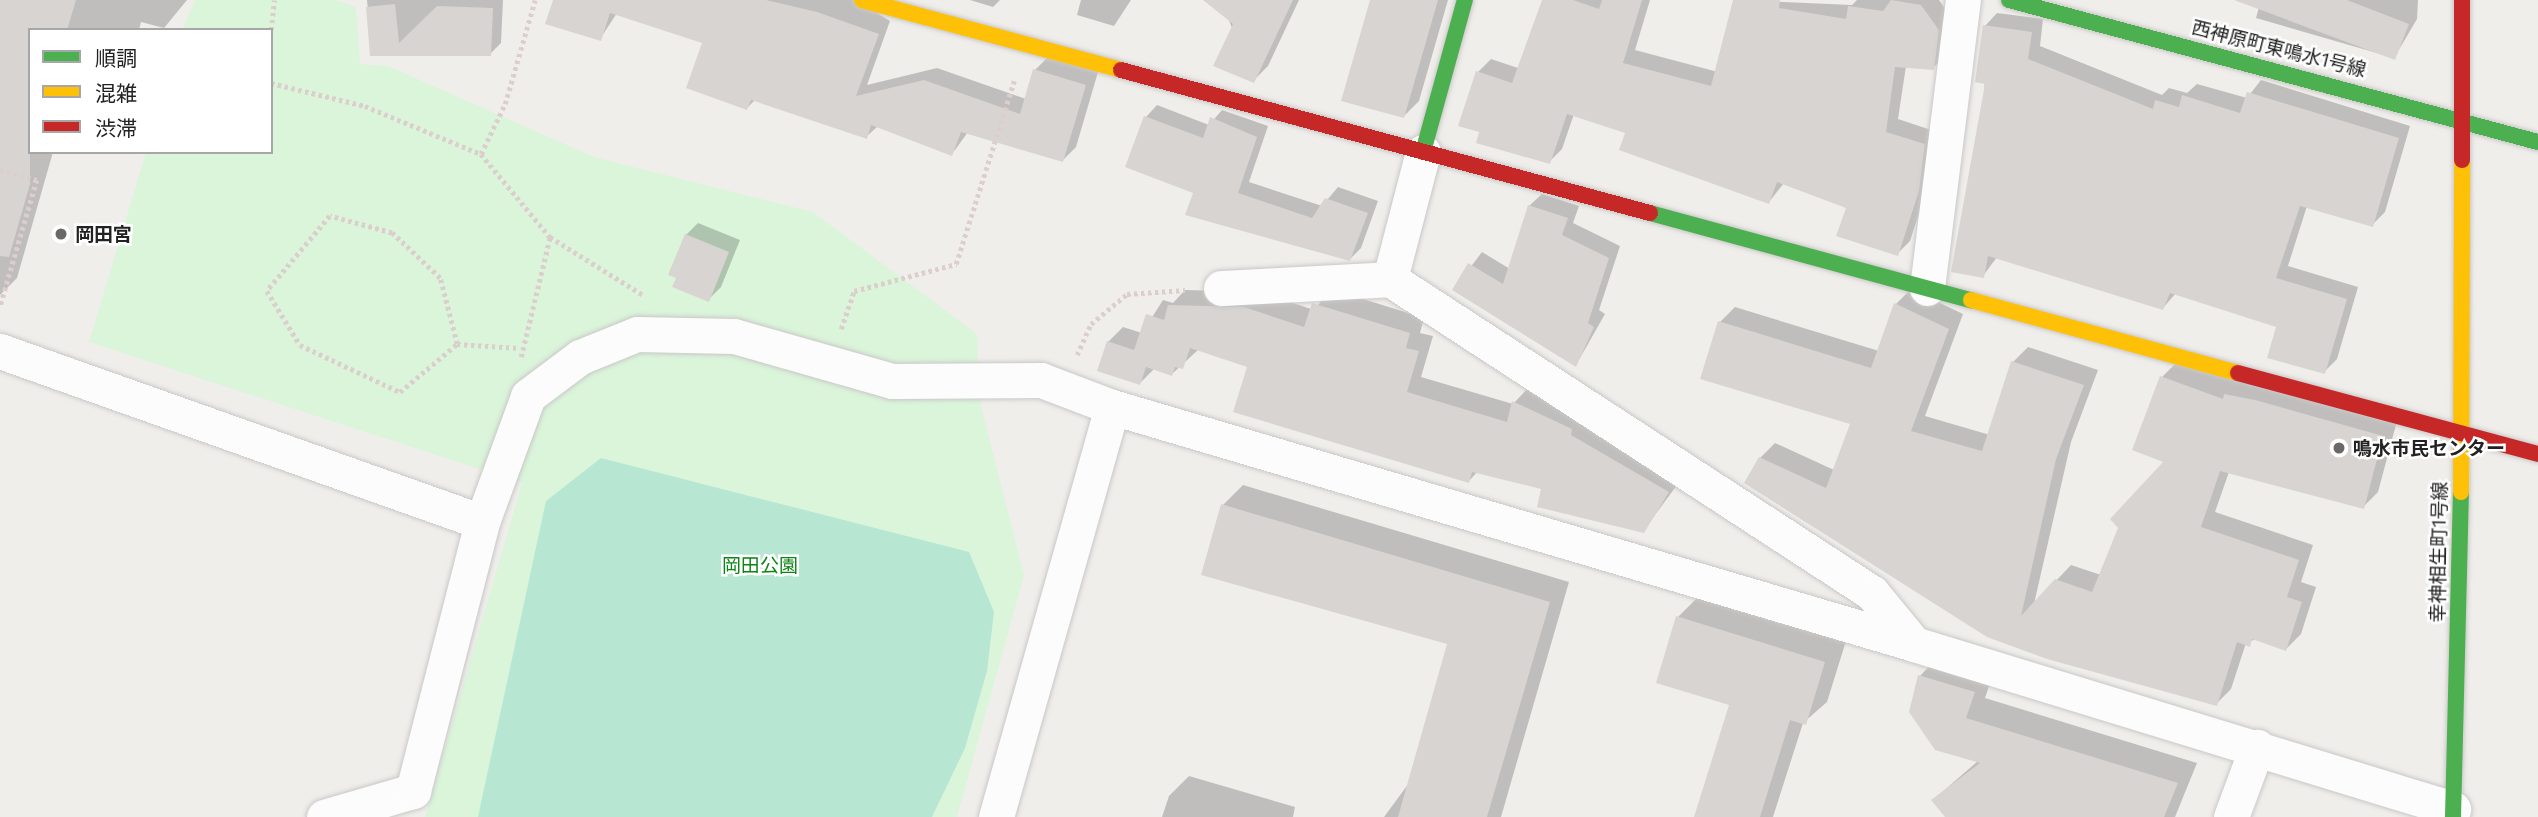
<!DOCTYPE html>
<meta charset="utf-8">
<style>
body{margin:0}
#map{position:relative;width:2538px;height:817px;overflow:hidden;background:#f0eeeb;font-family:Commissioner,"Noto Sans JP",sans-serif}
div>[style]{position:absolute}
.park>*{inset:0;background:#daf5da}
.pitch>*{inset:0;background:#b7e6d2}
.shadow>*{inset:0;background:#0003}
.building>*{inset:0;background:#d7d4d2}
.path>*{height:4.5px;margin-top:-2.25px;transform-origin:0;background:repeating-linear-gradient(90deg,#dccecd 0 3.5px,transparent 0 7px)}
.roads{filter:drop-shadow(0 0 2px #c9c8c7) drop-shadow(0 0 2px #c9c8c7)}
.street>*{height:35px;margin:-17.5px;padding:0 17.5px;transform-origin:17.5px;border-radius:17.5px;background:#fdfcfc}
.fast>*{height:16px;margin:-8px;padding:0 8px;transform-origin:8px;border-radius:8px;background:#4caf50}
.slow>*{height:16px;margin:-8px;padding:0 8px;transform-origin:8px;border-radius:8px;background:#ffc107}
.jam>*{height:16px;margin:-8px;padding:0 8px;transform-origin:8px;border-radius:8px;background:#c62828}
.dots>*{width:19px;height:19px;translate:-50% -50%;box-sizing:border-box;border:4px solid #fff;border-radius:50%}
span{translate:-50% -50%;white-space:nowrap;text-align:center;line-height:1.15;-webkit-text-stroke:5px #fff;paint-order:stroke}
.street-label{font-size:19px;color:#222}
.poi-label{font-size:19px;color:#222;font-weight:700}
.left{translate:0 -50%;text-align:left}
.park-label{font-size:19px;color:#0c8416}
.legend{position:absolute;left:28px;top:28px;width:245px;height:126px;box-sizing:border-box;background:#fff;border:2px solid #a7a7a7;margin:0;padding:9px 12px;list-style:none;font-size:21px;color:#222}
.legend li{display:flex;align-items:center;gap:14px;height:35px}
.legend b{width:35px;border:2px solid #a7a7a7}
</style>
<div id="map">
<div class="park">
<i style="clip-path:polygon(195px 0,335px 0,356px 7px,360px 64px,388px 66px,594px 157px,813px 212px,977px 334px,979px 398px,1024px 575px,957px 817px,425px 817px,522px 483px,89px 342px,146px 152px,271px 152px,271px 30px,182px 30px)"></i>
</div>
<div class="pitch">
<i style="clip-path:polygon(601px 458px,969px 552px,994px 612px,987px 671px,965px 748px,932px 817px,478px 817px,546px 501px)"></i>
</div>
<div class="shadow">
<i style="clip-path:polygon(41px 0,187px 0,164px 28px,141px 22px,139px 30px,30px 30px,30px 152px,53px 152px,17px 278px,0 295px,0 15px)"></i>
<i style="clip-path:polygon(367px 0,503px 0,501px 43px,490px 54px,372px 54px)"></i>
<i style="clip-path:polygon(556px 0,856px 0,890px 21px,867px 85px,937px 68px,1026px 99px,1035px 70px,1048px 57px,1098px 72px,1076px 147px,1063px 160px,968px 132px,952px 154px,878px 126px,866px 137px,755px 100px,747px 108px,704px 42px,617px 13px,600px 39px)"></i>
<i style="clip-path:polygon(970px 0,1000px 0,993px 7px)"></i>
<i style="clip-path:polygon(1081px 0,1131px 0,1114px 26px,1077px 15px)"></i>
<i style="clip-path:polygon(1221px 0,1299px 0,1268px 66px,1253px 81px)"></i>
<i style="clip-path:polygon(1370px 0,1448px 0,1419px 101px,1404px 116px)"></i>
<i style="clip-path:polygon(1544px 0,1650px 0,1635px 50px,1718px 72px,1735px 0,1852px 5px,1857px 0,1939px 0,1951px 17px,1946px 55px,1933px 68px,1906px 66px,1898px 119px,1937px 132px,1931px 177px,1910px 241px,1897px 254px,1848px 207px,1784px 183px,1769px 202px,1627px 132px,1574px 114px,1562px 149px,1549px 162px,1481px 131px,1478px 72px,1491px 59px,1518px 68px)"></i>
<i style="clip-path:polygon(2261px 0,2418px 0,2417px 19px,2394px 58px,2256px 18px)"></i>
<i style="clip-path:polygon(1997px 13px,2043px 19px,2040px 46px,2162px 95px,2169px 88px,2187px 93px,2197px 84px,2247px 98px,2261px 80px,2410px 126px,2385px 212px,2372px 225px,2307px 206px,2288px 266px,2358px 287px,2337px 359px,2324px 372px,2278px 326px,2176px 293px,2163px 308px,1997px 257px,1983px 276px,1985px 26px)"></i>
<i style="clip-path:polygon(1157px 105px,1209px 125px,1222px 110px,1268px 126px,1249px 182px,1322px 206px,1338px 187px,1378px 201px,1361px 248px,1350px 259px,1195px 192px,1146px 117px)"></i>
<i style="clip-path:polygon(1542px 194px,1579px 206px,1573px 223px,1620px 246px,1599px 310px,1605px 314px,1576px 365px,1454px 289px,1482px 252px,1510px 269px,1529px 206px)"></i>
<i style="clip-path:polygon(698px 223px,740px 240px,721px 287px,708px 300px,686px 235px)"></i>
<i style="clip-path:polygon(1331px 289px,1424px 318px,1420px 333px,1433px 336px,1421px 377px,1513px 404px,1529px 387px,1683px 477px,1643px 531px,1543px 488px,1478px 471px,1469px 481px,1249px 366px,1199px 349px,1172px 374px,1155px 368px,1140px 383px,1108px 342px,1123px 327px,1142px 333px,1163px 300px,1173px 303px,1185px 290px,1260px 292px,1314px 310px)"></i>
<i style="clip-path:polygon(1911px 289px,1963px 314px,1925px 416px,1990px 435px,2013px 362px,2028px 347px,2098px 370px,2071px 442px,2034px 604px,2071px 565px,2101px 575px,2166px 461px,2162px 377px,2177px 362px,2397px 421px,2378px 492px,2363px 507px,2229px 472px,2215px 512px,2313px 545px,2301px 582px,2316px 587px,2301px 634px,2286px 649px,2256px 639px,2246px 643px,2231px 689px,2216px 704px,2047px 657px,1760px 458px,1775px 443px,1834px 470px,1852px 423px,1720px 322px,1735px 307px,1879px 351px,1896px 304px)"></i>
<i style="clip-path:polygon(1243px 485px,1569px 582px,1501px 817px,1384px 817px,1409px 783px,1449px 643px,1223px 505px)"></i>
<i style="clip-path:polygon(1699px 596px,1846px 641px,1827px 702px,1803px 723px,1773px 817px,1696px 817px,1731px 704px,1678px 617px)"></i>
<i style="clip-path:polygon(1940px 655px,1994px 672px,1985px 698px,2197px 763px,2175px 817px,1947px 817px,1933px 800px,1978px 761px,1920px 676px)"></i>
<i style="clip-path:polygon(1189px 776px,1295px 807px,1293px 817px,1162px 817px,1169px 796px)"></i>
</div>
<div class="building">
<i style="clip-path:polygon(0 0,76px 0,67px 30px,30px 30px,30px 184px,9px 257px,0 256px)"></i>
<i style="clip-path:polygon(553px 0,766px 0,817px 12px,879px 34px,856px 96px,924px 80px,1020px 114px,1033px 69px,1086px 85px,1063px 162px,961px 132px,952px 156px,871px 125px,867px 139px,751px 100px,747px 110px,686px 88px,702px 43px,610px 13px,601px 41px,545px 24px)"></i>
<i style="clip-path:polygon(1203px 0,1293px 0,1254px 83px,1213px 66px,1233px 24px)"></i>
<i style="clip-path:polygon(1370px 0,1438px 0,1404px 118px,1341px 101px)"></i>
<i style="clip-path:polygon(1542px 0,1573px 0,1599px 9px,1602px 0,1642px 0,1623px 63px,1711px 86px,1733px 0,1780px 0,1779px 8px,1846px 19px,1848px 6px,1883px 11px,1891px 0,1921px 5px,1939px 30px,1934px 70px,1895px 67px,1886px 132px,1925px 144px,1919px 191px,1898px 256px,1836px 236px,1846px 208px,1777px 182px,1769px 204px,1619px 150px,1625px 133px,1567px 114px,1550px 164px,1476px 143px,1479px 132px,1458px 126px,1476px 71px,1512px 83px)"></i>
<i style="clip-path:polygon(2234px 0,2347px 0,2409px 24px,2395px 60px)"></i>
<i style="clip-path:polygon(395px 4px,399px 43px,437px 6px,493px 8px,491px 56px,370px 56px,366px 7px)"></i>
<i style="clip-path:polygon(1983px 25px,2032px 32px,2028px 59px,2153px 109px,2155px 100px,2179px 107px,2182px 95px,2240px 113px,2247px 92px,2399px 138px,2373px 227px,2300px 206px,2276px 278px,2347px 299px,2325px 374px,2267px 358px,2276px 327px,2170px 293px,2163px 310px,1988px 256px,1984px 278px,1951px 272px,1985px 84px,1975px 82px)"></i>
<i style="clip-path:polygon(1144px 116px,1203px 138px,1210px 117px,1257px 137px,1238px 193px,1312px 218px,1325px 198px,1368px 213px,1350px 261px,1185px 215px,1193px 193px,1125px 167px)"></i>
<i style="clip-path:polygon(1528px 205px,1568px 218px,1562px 235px,1609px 258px,1588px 323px,1594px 327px,1576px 367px,1452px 290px,1468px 263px,1503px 284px)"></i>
<i style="clip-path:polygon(685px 234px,729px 252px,709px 302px,672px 287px,676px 278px,668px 275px)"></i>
<i style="clip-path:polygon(1312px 303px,1410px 333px,1406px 348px,1419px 351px,1407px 392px,1507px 422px,1512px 401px,1572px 429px,1571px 435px,1669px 492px,1644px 533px,1537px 507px,1541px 489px,1472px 472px,1469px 483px,1233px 412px,1247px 367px,1190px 348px,1183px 369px,1175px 367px,1172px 376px,1146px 367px,1140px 385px,1097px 371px,1107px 341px,1134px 350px,1146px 314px,1164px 320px,1168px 305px,1244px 307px,1304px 327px)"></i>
<i style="clip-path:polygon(1894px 303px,1949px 329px,1911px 431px,1982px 451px,2011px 361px,2084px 385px,2056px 459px,2021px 616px,2055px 579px,2092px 592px,2118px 528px,2110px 519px,2163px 462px,2132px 450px,2160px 376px,2223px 399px,2224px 394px,2255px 400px,2383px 436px,2364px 509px,2220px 471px,2201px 527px,2299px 560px,2287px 597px,2302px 602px,2286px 651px,2252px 639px,2250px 647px,2237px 642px,2217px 706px,2047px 659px,1987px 637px,1744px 483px,1759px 457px,1826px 488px,1850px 424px,1700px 379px,1718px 321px,1871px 368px)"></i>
<i style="clip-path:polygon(1221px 504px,1550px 602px,1487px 817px,1398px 817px,1447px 644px,1201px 575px)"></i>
<i style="clip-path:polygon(1676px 616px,1825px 662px,1806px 725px,1790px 720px,1760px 817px,1694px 817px,1729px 705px,1656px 683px)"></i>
<i style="clip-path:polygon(1918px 675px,1975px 692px,1966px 718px,2178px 783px,2164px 817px,1945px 817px,1931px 800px,1980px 763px,1935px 750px,1909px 712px)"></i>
</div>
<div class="path">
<i style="left:271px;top:30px;width:30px;rotate:-84deg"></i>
<i style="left:271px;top:83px;width:97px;rotate:13.7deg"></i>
<i style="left:365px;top:106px;width:126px;rotate:22.5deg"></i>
<i style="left:481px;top:154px;width:108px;rotate:50.3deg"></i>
<i style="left:550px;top:237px;width:110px;rotate:31.9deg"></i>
<i style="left:481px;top:154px;width:55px;rotate:-64.4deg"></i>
<i style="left:505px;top:104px;width:108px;rotate:-73.9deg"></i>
<i style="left:0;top:170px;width:38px;rotate:15deg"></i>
<i style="left:37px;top:180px;width:132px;rotate:106.2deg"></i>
<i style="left:841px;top:329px;width:40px;rotate:-71.1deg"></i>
<i style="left:854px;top:291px;width:106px;rotate:-14.8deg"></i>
<i style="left:956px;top:264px;width:192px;rotate:-72.4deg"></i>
<i style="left:457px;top:344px;width:68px;rotate:-104.4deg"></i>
<i style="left:440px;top:278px;width:66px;rotate:-136.8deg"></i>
<i style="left:392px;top:233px;width:64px;rotate:-164.7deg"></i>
<i style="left:330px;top:216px;width:98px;rotate:130deg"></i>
<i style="left:267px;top:291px;width:63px;rotate:58.6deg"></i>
<i style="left:300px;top:345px;width:110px;rotate:25.2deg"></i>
<i style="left:400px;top:392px;width:75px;rotate:-40.1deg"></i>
<i style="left:457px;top:344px;width:62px;rotate:3.7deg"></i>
<i style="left:1077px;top:355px;width:34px;rotate:-66deg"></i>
<i style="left:1091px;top:324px;width:47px;rotate:-39.8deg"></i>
<i style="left:1127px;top:294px;width:58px;rotate:-3.9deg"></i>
<i style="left:521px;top:357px;width:123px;rotate:-76.4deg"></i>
</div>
<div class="roads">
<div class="street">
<i style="left:1423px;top:152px;width:131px;rotate:104.6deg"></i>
<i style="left:1390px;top:279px;width:575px;rotate:33.08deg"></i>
<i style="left:1872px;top:593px;width:66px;rotate:50.5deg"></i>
<i style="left:1914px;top:644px;width:564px;rotate:17.02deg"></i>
<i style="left:1221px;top:288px;width:169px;rotate:-3deg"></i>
<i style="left:1927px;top:288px;width:290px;rotate:-82.9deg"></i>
<i style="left:0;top:351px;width:511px;rotate:19.53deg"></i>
<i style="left:324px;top:817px;width:93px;rotate:-16.3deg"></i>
<i style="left:413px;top:791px;width:278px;rotate:-75.6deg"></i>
<i style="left:482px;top:522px;width:134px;rotate:-69.9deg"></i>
<i style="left:528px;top:396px;width:65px;rotate:-36.9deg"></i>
<i style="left:580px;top:357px;width:61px;rotate:-22deg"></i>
<i style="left:637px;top:334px;width:97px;rotate:1.2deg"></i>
<i style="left:734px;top:336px;width:164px;rotate:15.9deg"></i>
<i style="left:892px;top:381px;width:149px;rotate:-0.4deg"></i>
<i style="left:1041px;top:380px;width:76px;rotate:20.8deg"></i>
<i style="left:996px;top:817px;width:426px;rotate:-74.2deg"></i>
<i style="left:1112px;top:407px;width:836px;rotate:16.46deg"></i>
<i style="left:2231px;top:817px;width:75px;rotate:-69.6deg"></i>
</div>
<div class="fast">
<i style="left:2009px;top:0;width:548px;rotate:15.03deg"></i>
<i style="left:1423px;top:152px;width:158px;rotate:-74.6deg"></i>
<i style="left:1650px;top:213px;width:333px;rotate:15.2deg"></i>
<i style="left:2453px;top:817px;width:325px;rotate:-88.6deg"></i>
</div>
<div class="slow">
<i style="left:862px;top:0;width:268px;rotate:15.1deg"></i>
<i style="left:1971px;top:300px;width:277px;rotate:15.3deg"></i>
<i style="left:2461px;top:492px;width:332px;rotate:-89.8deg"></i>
</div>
<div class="jam">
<i style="left:2462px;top:0;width:160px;rotate:90deg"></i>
<i style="left:1121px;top:70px;width:548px;rotate:15.13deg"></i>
<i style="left:2238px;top:373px;width:311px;rotate:15.1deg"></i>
</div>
</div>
<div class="dots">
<i style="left:61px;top:234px;background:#6a6968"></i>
<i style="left:2339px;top:448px;background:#6a6968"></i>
</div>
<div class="street-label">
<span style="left:2279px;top:48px;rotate:14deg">西神原町東鳴水1号線</span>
<span style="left:2438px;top:552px;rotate:-89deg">幸神相生町1号線</span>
</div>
<div class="poi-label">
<span class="left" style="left:75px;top:234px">岡田宮</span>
<span class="left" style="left:2353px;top:448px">鳴水市民センター</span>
</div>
<div class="park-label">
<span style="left:760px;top:565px">岡田公園</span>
</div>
<ul class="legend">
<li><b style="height:9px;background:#4caf50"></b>順調</li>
<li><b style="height:9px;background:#ffc107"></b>混雑</li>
<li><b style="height:9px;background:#c62828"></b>渋滞</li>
</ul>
</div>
